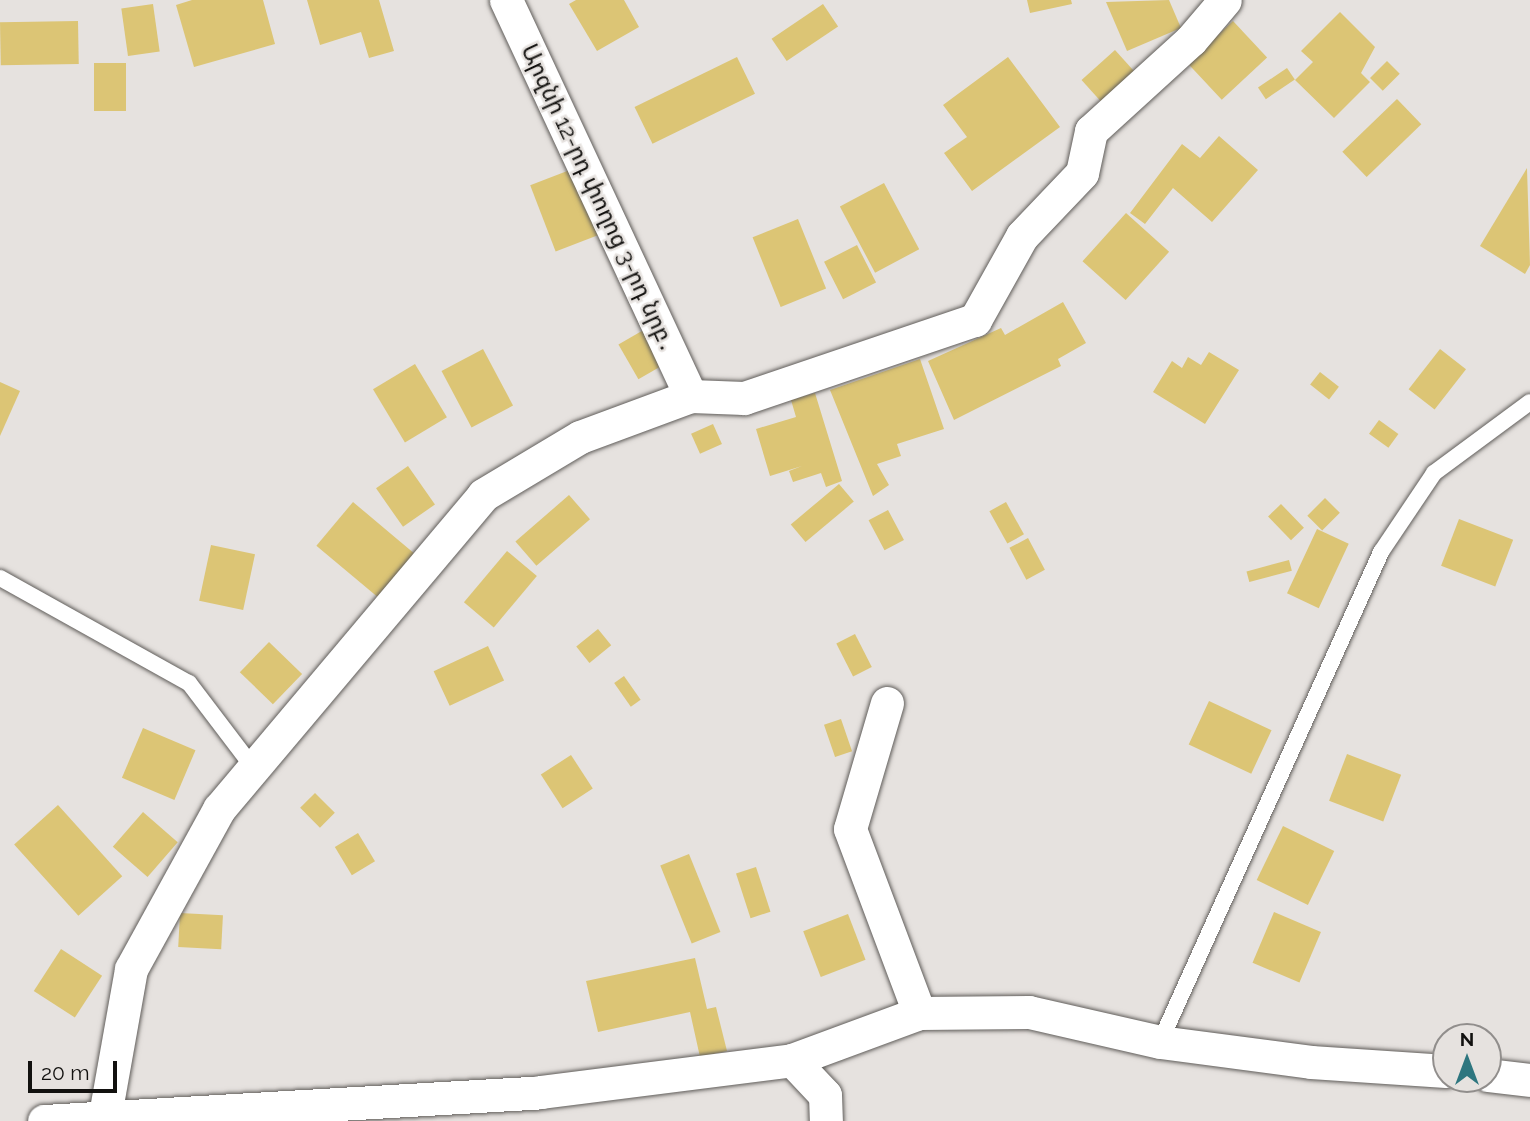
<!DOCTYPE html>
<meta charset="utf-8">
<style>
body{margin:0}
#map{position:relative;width:1530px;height:1121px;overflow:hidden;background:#e6e2df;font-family:Raleway,"Noto Sans Armenian",sans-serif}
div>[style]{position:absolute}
.building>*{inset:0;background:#dcc575;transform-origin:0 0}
.roads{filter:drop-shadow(0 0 2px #605d5a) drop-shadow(0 0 2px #605d5a)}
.service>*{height:16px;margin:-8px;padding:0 8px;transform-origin:8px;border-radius:8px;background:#fff}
.minor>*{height:33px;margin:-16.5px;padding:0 16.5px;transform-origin:16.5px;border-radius:16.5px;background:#fff}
span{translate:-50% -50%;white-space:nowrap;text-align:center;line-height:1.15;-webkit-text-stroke:5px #e6e2df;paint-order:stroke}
.street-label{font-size:23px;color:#12110f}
.north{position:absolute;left:1432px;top:1023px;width:70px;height:70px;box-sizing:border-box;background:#e6e2df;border:2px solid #918e8c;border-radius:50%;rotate:0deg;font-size:19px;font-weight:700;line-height:28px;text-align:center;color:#12110f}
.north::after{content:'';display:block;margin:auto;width:24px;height:32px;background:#2e767f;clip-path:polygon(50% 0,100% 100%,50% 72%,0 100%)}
.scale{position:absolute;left:28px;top:1061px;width:89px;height:32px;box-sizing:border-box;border:4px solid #12110f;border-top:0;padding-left:9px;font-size:21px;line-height:24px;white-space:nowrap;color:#12110f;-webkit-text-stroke:5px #e6e2df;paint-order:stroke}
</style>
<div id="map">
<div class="building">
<i style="clip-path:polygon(192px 0,263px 0,275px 44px,194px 67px,176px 5px)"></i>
<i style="clip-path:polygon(307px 0,379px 0,394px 51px,369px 58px,361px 32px,320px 45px)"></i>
<i style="clip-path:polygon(576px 0,624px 0,639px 27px,597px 51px,569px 4px)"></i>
<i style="clip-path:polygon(1027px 0,1071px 0,1072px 4px,1030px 13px)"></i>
<i style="clip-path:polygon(1169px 0,1181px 28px,1127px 51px,1106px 2px)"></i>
<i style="left:153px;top:4px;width:48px;height:32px;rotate:82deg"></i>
<i style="left:823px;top:4px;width:27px;height:62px;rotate:56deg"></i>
<i style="clip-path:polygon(1340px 12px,1375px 47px,1361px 73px,1370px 82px,1334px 118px,1295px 80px,1313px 62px,1301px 51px)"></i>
<i style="left:78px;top:21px;width:43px;height:78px;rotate:89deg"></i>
<i style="left:1233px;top:21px;width:50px;height:62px;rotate:47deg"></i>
<i style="left:1115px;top:50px;width:36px;height:45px;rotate:48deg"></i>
<i style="left:737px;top:57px;width:41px;height:114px;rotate:64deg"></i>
<i style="clip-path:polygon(1008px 57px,1060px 127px,972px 191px,944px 153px,967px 137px,943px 105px)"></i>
<i style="left:1387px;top:61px;width:18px;height:24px;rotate:45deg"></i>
<i style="left:94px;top:63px;width:32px;height:48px"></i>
<i style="left:1287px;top:68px;width:14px;height:35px;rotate:56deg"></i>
<i style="left:1397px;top:99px;width:35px;height:76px;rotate:46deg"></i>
<i style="clip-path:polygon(1219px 136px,1258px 170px,1212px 222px,1173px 188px,1145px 224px,1130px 213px,1182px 144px,1200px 158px)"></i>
<i style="left:575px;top:168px;width:71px;height:48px;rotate:69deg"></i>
<i style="clip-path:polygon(1527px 168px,1530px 265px,1525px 274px,1480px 246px)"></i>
<i style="left:884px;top:183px;width:75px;height:50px;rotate:62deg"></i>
<i style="left:1126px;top:213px;width:58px;height:65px;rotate:42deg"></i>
<i style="left:798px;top:219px;width:75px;height:49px;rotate:68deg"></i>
<i style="left:857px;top:245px;width:42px;height:37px;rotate:63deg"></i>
<i style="clip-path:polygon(1063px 302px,1086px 343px,1058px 359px,1061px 366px,954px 420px,928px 361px,1001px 328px,1005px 335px)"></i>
<i style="left:647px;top:328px;width:40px;height:33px;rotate:60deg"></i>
<i style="left:483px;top:349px;width:64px;height:47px;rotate:62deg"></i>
<i style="left:1440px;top:349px;width:33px;height:51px;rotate:38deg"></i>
<i style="clip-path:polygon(1209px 352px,1239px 370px,1205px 424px,1153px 392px,1172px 361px,1182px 368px,1188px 357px,1201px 365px)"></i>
<i style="clip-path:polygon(920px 359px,944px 429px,897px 444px,901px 456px,877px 464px,889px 485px,873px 496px,830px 390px)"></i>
<i style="left:415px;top:364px;width:62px;height:49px;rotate:59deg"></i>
<i style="left:1320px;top:372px;width:24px;height:16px;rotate:38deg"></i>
<i style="clip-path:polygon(0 382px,20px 391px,0 436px)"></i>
<i style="clip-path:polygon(815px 393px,842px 481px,826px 487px,821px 473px,793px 482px,789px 471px,802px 466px,770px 476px,756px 429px,796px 417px,791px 400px)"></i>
<i style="left:1379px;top:420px;width:24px;height:17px;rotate:36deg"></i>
<i style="left:713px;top:424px;width:22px;height:24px;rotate:66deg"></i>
<i style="left:408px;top:466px;width:47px;height:39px;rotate:55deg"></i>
<i style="left:839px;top:484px;width:23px;height:63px;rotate:50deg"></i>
<i style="left:569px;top:495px;width:32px;height:71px;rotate:49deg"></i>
<i style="left:1325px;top:498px;width:21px;height:25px;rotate:45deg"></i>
<i style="left:353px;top:502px;width:80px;height:57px;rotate:40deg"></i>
<i style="left:1006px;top:502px;width:37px;height:19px;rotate:61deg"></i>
<i style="left:1281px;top:504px;width:33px;height:18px;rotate:46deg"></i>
<i style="left:888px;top:510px;width:34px;height:22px;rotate:62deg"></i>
<i style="left:1459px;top:519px;width:58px;height:50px;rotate:21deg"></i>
<i style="left:1317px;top:529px;width:35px;height:71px;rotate:25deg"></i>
<i style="left:1028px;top:538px;width:36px;height:21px;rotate:62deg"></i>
<i style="left:211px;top:545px;width:45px;height:57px;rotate:12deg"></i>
<i style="left:507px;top:551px;width:39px;height:67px;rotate:40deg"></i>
<i style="left:1289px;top:560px;width:11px;height:44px;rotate:75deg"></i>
<i style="left:598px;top:629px;width:21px;height:28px;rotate:51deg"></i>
<i style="left:855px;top:634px;width:37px;height:21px;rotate:63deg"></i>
<i style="left:269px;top:642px;width:46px;height:42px;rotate:44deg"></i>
<i style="left:488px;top:646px;width:38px;height:60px;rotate:65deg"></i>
<i style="left:624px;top:676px;width:29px;height:12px;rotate:55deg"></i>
<i style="left:1209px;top:701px;width:69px;height:48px;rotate:25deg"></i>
<i style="left:841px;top:719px;width:34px;height:18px;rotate:71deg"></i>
<i style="left:143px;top:728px;width:57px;height:54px;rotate:23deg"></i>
<i style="left:1347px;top:754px;width:58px;height:50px;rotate:21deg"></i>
<i style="left:571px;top:755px;width:40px;height:36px;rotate:57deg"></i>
<i style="left:315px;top:793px;width:28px;height:21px;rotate:45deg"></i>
<i style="left:58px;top:805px;width:96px;height:59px;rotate:48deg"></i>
<i style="left:143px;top:812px;width:46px;height:46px;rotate:41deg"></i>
<i style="left:1283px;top:826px;width:57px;height:60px;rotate:26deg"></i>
<i style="left:358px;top:833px;width:33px;height:27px;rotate:59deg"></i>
<i style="left:689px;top:854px;width:84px;height:31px;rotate:68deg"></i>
<i style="left:756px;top:867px;width:47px;height:21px;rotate:72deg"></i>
<i style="left:1274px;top:912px;width:51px;height:55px;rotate:23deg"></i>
<i style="left:180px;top:913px;width:43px;height:34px;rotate:3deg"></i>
<i style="left:848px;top:914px;width:49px;height:48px;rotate:69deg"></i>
<i style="left:61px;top:949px;width:49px;height:50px;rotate:33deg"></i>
<i style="clip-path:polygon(695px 958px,707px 1009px,716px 1007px,727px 1051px,700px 1057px,690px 1012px,598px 1032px,586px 981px)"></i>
</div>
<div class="roads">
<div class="service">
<i style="left:0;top:578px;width:216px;rotate:29.1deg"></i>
<i style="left:189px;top:683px;width:104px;rotate:52.8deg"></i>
<i style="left:1160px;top:1042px;width:538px;rotate:-65.72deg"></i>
<i style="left:1381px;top:552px;width:95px;rotate:-56.1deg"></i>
<i style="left:1434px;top:473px;width:119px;rotate:-36.5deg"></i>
</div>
<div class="minor">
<i style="left:506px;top:0;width:437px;rotate:65deg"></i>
<i style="left:887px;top:703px;width:131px;rotate:106.4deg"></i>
<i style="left:850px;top:829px;width:197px;rotate:69.4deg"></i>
<i style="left:792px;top:1060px;width:48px;rotate:46.7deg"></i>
<i style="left:825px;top:1095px;width:26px;rotate:88deg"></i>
<i style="left:1488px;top:1075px;width:42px;rotate:6.8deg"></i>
<i style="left:105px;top:1115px;width:148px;rotate:-79.9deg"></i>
<i style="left:131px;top:969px;width:183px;rotate:-61.2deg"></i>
<i style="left:219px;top:809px;width:410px;rotate:-49.9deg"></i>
<i style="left:483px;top:495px;width:113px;rotate:-30.9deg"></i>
<i style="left:580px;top:437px;width:118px;rotate:-20.3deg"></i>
<i style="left:691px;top:396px;width:53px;rotate:2.2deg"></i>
<i style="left:744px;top:398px;width:244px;rotate:-18.7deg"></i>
<i style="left:975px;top:320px;width:96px;rotate:-60.8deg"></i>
<i style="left:1022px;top:236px;width:87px;rotate:-46.4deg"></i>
<i style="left:1082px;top:173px;width:43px;rotate:-77.9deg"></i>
<i style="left:1091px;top:131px;width:135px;rotate:-42.3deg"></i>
<i style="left:1191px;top:40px;width:52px;rotate:-49.6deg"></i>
<i style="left:44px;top:1121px;width:497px;rotate:-3.3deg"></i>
<i style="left:540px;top:1092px;width:254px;rotate:-7.2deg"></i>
<i style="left:792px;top:1060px;width:135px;rotate:-20.3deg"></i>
<i style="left:919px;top:1013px;width:110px;rotate:-0.5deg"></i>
<i style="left:1029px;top:1012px;width:134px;rotate:12.9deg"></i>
<i style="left:1160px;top:1042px;width:152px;rotate:7.5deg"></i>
<i style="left:1311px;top:1062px;width:135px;rotate:3.8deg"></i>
</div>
</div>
<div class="street-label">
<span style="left:599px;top:198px;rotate:65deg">Արզնի 12-րդ փողոց 3-րդ նրբ․</span>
</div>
<div class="north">N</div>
<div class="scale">20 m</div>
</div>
